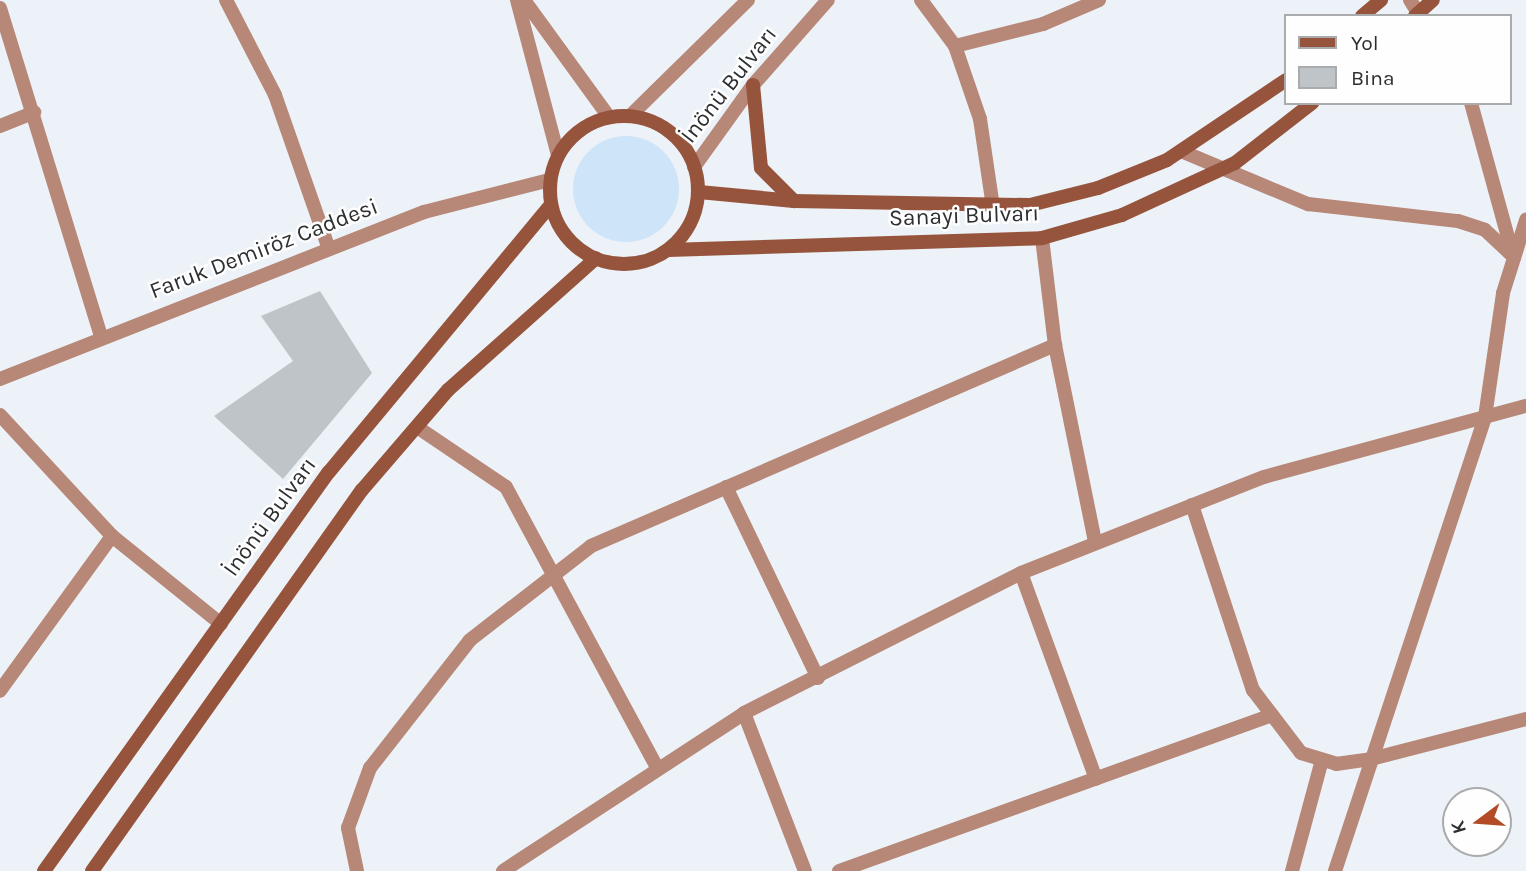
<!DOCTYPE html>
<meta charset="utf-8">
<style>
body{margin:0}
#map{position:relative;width:1526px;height:871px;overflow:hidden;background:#ecf2f7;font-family:Karla,sans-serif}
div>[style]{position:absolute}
.green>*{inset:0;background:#cee4f9}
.round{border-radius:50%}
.building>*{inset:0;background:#bfc4c9}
.minor>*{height:14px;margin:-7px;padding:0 7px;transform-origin:7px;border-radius:7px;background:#b78778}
.tertiary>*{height:14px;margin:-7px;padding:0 7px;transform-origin:7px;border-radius:7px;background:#b78778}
.secondary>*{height:14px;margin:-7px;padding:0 7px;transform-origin:7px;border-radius:7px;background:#96543d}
.secondary>.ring{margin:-7px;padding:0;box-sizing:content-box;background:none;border:14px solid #96543d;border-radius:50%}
span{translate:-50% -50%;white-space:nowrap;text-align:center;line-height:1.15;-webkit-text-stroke:5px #fefefe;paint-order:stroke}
.street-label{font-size:23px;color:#2d2f31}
.legend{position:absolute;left:1284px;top:14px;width:228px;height:91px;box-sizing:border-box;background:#fefefe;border:2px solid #aaabac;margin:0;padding:9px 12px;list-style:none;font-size:21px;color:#2d2f31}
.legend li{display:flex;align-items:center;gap:14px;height:35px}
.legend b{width:35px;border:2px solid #aaabac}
.north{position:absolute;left:1442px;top:787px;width:70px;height:70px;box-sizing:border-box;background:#fefefe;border:2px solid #aaabac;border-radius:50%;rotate:254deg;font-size:19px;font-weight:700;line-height:28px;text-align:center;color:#2d2f31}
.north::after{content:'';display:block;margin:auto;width:24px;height:32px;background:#b34c26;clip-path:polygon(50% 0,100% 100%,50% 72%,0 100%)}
</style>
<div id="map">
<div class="green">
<i class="round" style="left:573px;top:136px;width:106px;height:106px"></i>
</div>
<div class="building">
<i style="clip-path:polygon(320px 291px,372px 373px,283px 479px,214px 416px,293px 361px,261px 316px)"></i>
</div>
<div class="minor">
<i style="left:226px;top:0;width:107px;rotate:62.7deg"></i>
<i style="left:275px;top:95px;width:163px;rotate:70.7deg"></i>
<i style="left:517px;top:0;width:160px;rotate:75.2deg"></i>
<i style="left:524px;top:0;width:145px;rotate:54deg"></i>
<i style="left:921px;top:0;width:57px;rotate:53.5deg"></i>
<i style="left:955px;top:46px;width:91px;rotate:-14deg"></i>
<i style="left:1043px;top:24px;width:61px;rotate:-23.2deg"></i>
<i style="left:1410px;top:0;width:19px;rotate:58deg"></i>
<i style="left:0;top:8px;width:344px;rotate:72.9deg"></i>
<i style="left:955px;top:46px;width:77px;rotate:71.1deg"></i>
<i style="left:980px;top:119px;width:89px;rotate:81.6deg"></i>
<i style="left:1471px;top:103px;width:159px;rotate:74.6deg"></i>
<i style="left:0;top:126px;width:37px;rotate:-22deg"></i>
<i style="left:1181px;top:151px;width:138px;rotate:22.7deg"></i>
<i style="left:1308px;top:204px;width:151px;rotate:6.5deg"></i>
<i style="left:1458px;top:221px;width:28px;rotate:18deg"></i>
<i style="left:1485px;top:230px;width:40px;rotate:43deg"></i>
<i style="left:1042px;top:238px;width:108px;rotate:83.1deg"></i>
<i style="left:0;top:415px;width:165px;rotate:47.2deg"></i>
<i style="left:112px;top:536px;width:191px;rotate:125.9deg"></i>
<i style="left:417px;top:427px;width:107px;rotate:34deg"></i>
<i style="left:506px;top:487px;width:320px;rotate:61.7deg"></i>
<i style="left:726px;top:487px;width:212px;rotate:64.3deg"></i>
<i style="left:1192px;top:505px;width:195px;rotate:71.8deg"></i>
<i style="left:1253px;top:690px;width:79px;rotate:52.7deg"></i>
<i style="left:1301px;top:753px;width:37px;rotate:17deg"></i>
<i style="left:1336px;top:764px;width:35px;rotate:-8deg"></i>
<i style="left:1371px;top:759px;width:160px;rotate:-14.5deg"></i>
<i style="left:112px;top:536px;width:140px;rotate:38.9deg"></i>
<i style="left:1021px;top:573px;width:219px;rotate:70deg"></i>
<i style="left:744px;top:713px;width:169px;rotate:68.9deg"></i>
<i style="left:357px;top:871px;width:44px;rotate:-101.8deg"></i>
<i style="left:348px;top:828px;width:64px;rotate:-69.9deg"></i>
<i style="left:370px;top:768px;width:162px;rotate:-52deg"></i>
<i style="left:470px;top:640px;width:153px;rotate:-37.8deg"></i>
<i style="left:591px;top:546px;width:506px;rotate:-23.42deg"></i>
<i style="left:1055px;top:345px;width:200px;rotate:78.5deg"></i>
<i style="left:503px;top:871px;width:288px;rotate:-33.2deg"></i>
<i style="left:744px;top:713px;width:310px;rotate:-26.8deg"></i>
<i style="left:1021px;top:573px;width:261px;rotate:-21.6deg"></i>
<i style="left:1264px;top:477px;width:271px;rotate:-15.2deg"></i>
<i style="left:839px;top:871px;width:460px;rotate:-19.8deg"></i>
<i style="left:1292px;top:871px;width:115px;rotate:-74.9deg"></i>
<i style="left:1335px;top:871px;width:478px;rotate:-71.7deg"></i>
<i style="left:1485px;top:417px;width:125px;rotate:-81.7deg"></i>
<i style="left:1503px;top:293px;width:77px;rotate:-72.5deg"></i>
</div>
<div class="tertiary">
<i style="left:631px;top:115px;width:164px;rotate:-44.5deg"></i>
<i style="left:694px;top:167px;width:101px;rotate:-54.3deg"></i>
<i style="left:753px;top:85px;width:113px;rotate:-48.6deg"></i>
<i style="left:0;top:379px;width:456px;rotate:-21.5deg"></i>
<i style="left:424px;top:212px;width:130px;rotate:-14.3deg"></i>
</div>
<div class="secondary">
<i style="left:1362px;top:16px;width:25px;rotate:-40deg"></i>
<i style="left:1415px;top:16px;width:24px;rotate:-42deg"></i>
<i style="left:753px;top:85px;width:83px;rotate:84.5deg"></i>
<i style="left:761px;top:168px;width:47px;rotate:45deg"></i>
<i class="ring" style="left:550px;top:116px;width:134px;height:134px"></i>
<i style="left:699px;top:192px;width:95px;rotate:5.4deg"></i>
<i style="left:794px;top:201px;width:236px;rotate:1deg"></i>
<i style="left:1030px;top:205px;width:70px;rotate:-14deg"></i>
<i style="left:1098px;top:188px;width:74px;rotate:-22.1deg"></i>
<i style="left:1167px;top:160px;width:143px;rotate:-33.9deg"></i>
<i style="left:668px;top:250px;width:374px;rotate:-1.8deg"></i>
<i style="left:1042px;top:238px;width:83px;rotate:-16deg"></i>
<i style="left:1122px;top:215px;width:124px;rotate:-24.7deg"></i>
<i style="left:1235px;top:163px;width:98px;rotate:-37.9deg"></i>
<i style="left:44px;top:871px;width:490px;rotate:-54.5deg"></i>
<i style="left:329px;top:472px;width:347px;rotate:-50.3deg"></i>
<i style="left:92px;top:871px;width:467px;rotate:-54.7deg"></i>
<i style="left:362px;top:490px;width:132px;rotate:-49.3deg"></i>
<i style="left:448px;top:390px;width:198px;rotate:-41.7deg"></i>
</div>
<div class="street-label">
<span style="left:729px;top:85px;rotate:-52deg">İnönü Bulvarı</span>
<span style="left:964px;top:216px;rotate:-2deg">Sanayi Bulvarı</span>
<span style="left:264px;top:249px;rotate:-21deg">Faruk Demiröz Caddesi</span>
<span style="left:270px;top:517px;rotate:-54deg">İnönü Bulvarı</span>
</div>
<ul class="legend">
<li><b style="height:9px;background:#96543d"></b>Yol</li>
<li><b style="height:19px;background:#bfc4c9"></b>Bina</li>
</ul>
<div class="north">K</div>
</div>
